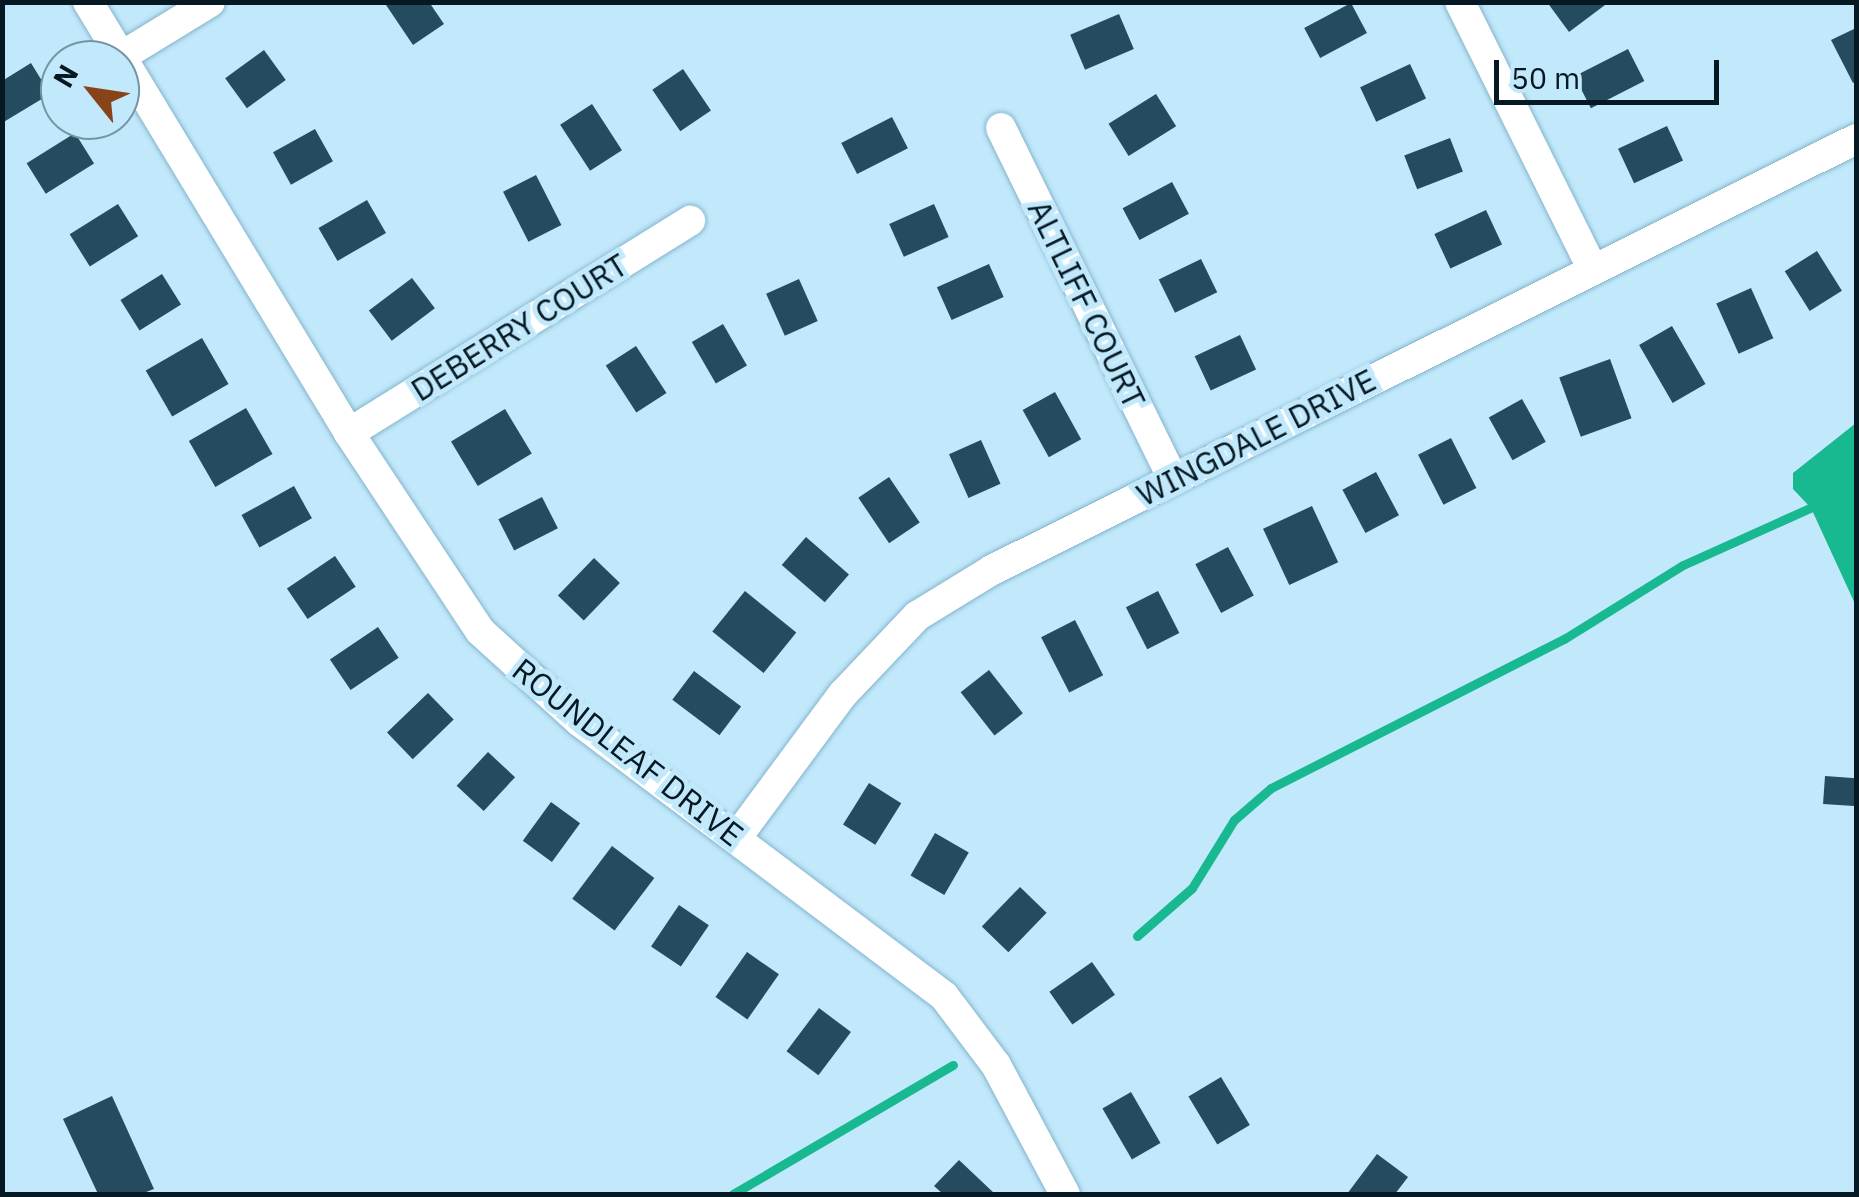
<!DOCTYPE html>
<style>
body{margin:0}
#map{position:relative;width:1859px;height:1197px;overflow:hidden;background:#c1e8fb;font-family:"IBM Plex Sans",sans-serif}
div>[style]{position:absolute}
.water>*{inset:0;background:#18b890}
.stream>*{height:9px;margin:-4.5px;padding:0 4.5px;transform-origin:4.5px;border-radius:4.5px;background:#18b890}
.building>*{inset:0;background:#244c5e;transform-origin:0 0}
.roads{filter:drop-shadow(0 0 2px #84b4cb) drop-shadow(0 0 2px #84b4cb)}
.street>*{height:30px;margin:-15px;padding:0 15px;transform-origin:15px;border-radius:15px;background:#fff}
span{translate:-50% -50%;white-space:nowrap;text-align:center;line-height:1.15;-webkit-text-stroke:10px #c1e8fb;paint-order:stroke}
.street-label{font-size:32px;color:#061922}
.frame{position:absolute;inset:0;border:5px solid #061922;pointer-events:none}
.north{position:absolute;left:40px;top:40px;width:100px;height:100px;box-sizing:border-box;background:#c1e8fb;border:2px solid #7695a4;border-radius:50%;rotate:300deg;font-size:28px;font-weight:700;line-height:40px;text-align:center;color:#061922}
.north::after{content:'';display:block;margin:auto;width:35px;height:45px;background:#884418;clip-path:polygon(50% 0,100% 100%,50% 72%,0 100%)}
.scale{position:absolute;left:1494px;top:60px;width:225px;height:45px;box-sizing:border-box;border:5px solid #061922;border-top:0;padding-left:12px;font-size:30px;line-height:35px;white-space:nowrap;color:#061922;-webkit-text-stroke:8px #c1e8fb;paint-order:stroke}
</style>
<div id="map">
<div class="water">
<i style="clip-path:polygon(1856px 423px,1856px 606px,1811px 508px,1793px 489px,1793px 473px)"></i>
</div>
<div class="stream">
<i style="left:1137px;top:936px;width:73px;rotate:-41.1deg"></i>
<i style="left:1192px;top:888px;width:80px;rotate:-58.3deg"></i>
<i style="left:1234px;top:820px;width:49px;rotate:-40.9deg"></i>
<i style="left:1271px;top:788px;width:329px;rotate:-27deg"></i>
<i style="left:1564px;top:639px;width:140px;rotate:-31.9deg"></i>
<i style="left:1683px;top:565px;width:149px;rotate:-24.2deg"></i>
<i style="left:733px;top:1194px;width:255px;rotate:-30.4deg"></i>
</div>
<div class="building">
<i style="clip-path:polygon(384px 2px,429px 2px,444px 24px,413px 45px)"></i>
<i style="clip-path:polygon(1547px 2px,1609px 2px,1569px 32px)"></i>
<i style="left:1351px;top:3px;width:34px;height:53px;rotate:62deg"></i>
<i style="left:1119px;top:14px;width:38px;height:53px;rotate:67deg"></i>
<i style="clip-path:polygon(1856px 28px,1856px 81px,1853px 83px,1831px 40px)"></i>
<i style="left:1628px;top:49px;width:36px;height:60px;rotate:63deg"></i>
<i style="left:264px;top:50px;width:37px;height:48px;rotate:54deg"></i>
<i style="clip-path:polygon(31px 63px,50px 94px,2px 123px,2px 81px)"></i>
<i style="left:1410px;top:64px;width:38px;height:55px;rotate:65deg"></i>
<i style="left:683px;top:69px;width:50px;height:37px;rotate:56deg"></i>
<i style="left:1156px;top:94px;width:38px;height:56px;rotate:58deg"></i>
<i style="left:592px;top:104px;width:55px;height:38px;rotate:57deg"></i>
<i style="left:892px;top:117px;width:35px;height:57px;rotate:63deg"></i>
<i style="left:1667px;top:126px;width:38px;height:54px;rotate:65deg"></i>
<i style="left:315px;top:129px;width:37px;height:48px;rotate:61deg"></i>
<i style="left:75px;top:133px;width:36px;height:57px;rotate:58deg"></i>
<i style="left:1450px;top:138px;width:36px;height:49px;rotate:69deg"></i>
<i style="left:536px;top:175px;width:56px;height:37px;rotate:63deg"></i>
<i style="left:1172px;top:182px;width:36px;height:56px;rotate:62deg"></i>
<i style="left:367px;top:200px;width:38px;height:56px;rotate:60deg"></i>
<i style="left:118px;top:204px;width:38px;height:57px;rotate:58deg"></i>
<i style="left:934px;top:204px;width:36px;height:49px;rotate:66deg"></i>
<i style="left:1486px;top:210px;width:38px;height:57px;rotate:65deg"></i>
<i style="left:1817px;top:251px;width:47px;height:38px;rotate:58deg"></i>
<i style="left:1201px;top:259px;width:37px;height:47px;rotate:64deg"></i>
<i style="left:989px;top:264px;width:36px;height:57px;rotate:66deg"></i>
<i style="left:162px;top:274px;width:36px;height:49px;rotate:58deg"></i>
<i style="left:412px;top:278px;width:38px;height:54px;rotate:53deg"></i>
<i style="left:799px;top:279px;width:46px;height:36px;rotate:66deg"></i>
<i style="left:1751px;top:288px;width:55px;height:38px;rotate:66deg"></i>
<i style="left:723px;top:324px;width:48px;height:36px;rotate:60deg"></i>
<i style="left:1672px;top:326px;width:67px;height:38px;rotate:60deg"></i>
<i style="left:1240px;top:335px;width:38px;height:50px;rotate:65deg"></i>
<i style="left:202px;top:338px;width:53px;height:65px;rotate:60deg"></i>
<i style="left:636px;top:346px;width:56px;height:36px;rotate:57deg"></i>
<i style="left:1610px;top:359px;width:63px;height:54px;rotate:70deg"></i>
<i style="left:1055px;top:392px;width:54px;height:37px;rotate:61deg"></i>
<i style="left:1522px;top:399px;width:49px;height:38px;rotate:61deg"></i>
<i style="left:246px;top:408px;width:53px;height:66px;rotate:60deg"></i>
<i style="left:505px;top:409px;width:52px;height:63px;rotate:59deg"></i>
<i style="left:1451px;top:438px;width:56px;height:37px;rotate:63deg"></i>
<i style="left:981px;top:440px;width:48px;height:35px;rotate:66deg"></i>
<i style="left:1376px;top:472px;width:49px;height:38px;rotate:62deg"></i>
<i style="left:889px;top:477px;width:55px;height:37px;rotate:56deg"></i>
<i style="left:294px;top:486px;width:37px;height:60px;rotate:61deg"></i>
<i style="left:542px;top:497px;width:35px;height:49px;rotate:63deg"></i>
<i style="left:1312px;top:506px;width:62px;height:54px;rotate:65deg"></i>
<i style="left:806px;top:537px;width:57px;height:37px;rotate:41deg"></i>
<i style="left:1228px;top:547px;width:55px;height:37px;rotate:62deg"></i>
<i style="left:335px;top:556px;width:37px;height:58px;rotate:56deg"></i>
<i style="left:594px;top:558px;width:36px;height:52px;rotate:44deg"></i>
<i style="left:745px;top:591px;width:66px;height:52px;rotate:39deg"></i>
<i style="left:1158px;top:591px;width:47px;height:36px;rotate:63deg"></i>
<i style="left:1075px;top:620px;width:62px;height:38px;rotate:63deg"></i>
<i style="left:378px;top:627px;width:37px;height:58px;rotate:56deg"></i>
<i style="left:989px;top:670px;width:55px;height:36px;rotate:52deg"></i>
<i style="left:694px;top:671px;width:59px;height:36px;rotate:37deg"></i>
<i style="left:428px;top:693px;width:37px;height:57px;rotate:46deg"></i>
<i style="left:488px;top:752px;width:37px;height:46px;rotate:43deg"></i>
<i style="left:1825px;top:776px;width:31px;height:28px;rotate:4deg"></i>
<i style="left:869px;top:783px;width:38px;height:49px;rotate:32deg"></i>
<i style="left:551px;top:802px;width:36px;height:48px;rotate:36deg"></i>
<i style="left:935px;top:833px;width:39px;height:49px;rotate:30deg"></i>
<i style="left:612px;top:846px;width:53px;height:66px;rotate:37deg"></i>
<i style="left:1020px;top:887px;width:37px;height:55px;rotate:44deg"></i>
<i style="left:679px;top:905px;width:36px;height:50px;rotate:34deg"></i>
<i style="left:747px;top:952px;width:39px;height:55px;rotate:35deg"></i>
<i style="left:1092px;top:962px;width:40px;height:52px;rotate:55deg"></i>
<i style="left:819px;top:1008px;width:40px;height:54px;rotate:37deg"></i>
<i style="left:1221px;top:1077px;width:56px;height:38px;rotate:59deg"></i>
<i style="left:1131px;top:1092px;width:59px;height:33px;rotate:60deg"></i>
<i style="clip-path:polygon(112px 1096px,154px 1189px,141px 1194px,98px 1194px,63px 1119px)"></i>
<i style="clip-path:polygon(1377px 1154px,1408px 1177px,1395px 1194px,1347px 1194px)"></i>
<i style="clip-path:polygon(959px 1160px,995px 1194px,943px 1194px,934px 1186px)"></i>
</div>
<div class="roads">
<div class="street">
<i style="left:88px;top:2px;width:504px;rotate:58.8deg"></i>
<i style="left:349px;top:433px;width:237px;rotate:56.5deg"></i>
<i style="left:480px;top:631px;width:134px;rotate:42.3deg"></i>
<i style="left:579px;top:721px;width:457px;rotate:37deg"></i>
<i style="left:944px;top:996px;width:86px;rotate:53deg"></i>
<i style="left:996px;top:1065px;width:146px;rotate:61.9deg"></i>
<i style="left:1460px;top:2px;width:297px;rotate:63.6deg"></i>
<i style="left:122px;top:56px;width:103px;rotate:-31.5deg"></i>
<i style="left:1001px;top:128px;width:391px;rotate:63.9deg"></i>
<i style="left:349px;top:433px;width:402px;rotate:-31.9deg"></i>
<i style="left:737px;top:837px;width:178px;rotate:-53.5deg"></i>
<i style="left:843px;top:694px;width:108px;rotate:-46.5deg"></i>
<i style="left:917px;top:616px;width:88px;rotate:-31.5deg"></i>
<i style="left:992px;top:570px;width:966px;rotate:-26.51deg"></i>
</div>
</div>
<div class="street-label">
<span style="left:1087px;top:304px;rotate:64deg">ALTLIFF COURT</span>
<span style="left:519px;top:327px;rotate:-32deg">DEBERRY COURT</span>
<span style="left:1256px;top:437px;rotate:-27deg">WINGDALE DRIVE</span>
<span style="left:628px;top:752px;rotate:38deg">ROUNDLEAF DRIVE</span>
</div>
<div class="frame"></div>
<div class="north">N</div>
<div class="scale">50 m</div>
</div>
